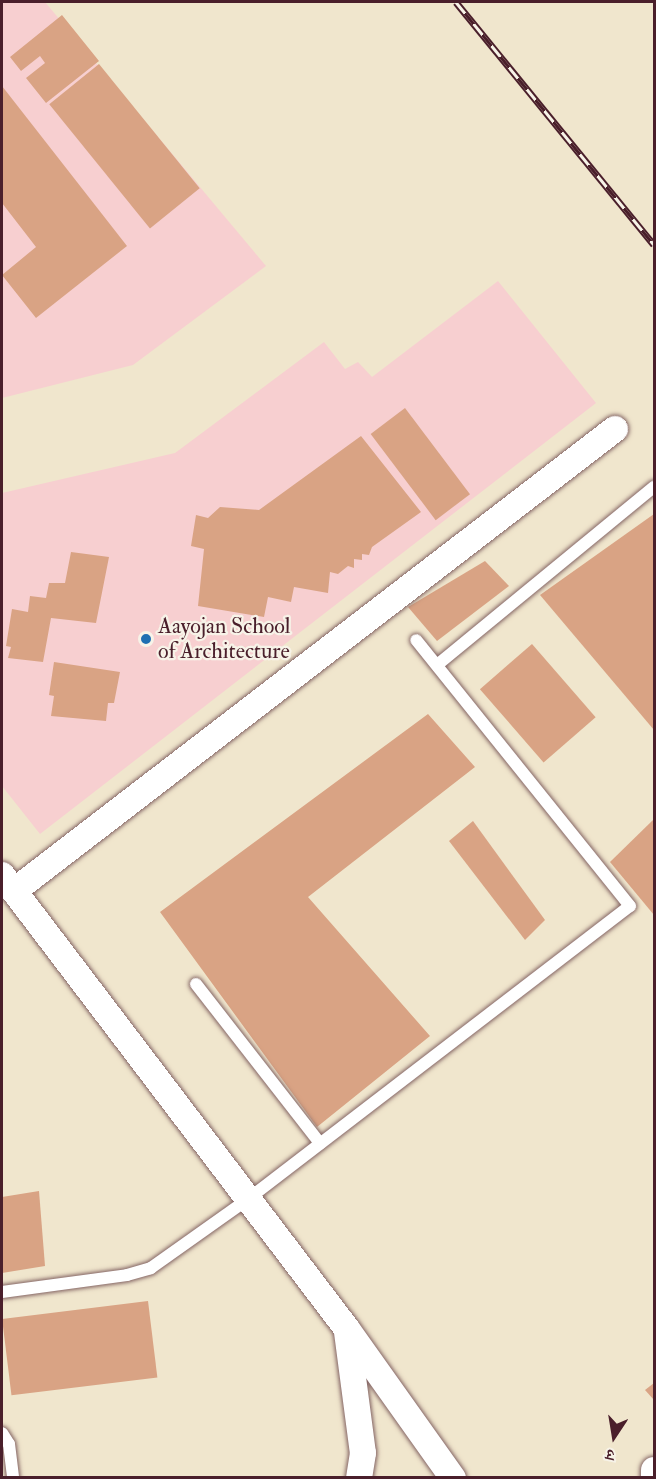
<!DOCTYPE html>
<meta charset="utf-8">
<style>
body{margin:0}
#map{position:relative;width:656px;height:1479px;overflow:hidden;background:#f0e6cd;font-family:"IM FELL Double Pica","Noto Serif Devanagari",serif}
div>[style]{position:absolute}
.built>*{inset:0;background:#f7cfd0}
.building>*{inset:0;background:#d9a384;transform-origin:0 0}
.roads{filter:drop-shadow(0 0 2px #846564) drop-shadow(0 0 2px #846564)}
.lane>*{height:12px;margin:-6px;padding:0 6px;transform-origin:6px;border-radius:6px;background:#fff}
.street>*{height:26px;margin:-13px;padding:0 13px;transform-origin:13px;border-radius:13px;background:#fff}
.rail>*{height:7px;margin-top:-3.5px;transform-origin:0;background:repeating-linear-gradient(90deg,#f7f3e8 0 14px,#4a1f2b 0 28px);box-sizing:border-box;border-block:2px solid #4a1f2b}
.dots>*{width:16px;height:16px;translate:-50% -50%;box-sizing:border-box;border:3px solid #f7f3e8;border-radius:50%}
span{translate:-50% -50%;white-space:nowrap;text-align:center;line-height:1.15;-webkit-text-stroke:4.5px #f7f3e8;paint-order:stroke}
.poi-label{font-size:22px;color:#4a1f2b}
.left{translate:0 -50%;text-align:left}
.frame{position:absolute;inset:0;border:3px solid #4a1f2b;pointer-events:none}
.north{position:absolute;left:584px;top:1407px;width:60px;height:60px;-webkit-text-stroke:4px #f7f3e8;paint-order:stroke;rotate:192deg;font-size:16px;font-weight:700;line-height:24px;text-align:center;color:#4a1f2b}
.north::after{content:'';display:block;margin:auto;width:21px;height:27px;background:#4a1f2b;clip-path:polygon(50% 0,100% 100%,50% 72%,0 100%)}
</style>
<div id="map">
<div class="built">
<i style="clip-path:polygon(2px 2px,45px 2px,266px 266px,133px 365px,2px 398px)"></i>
<i style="clip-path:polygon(498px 281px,596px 403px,40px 834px,2px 786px,2px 493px,175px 453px,324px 342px,345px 369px,358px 362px,372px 377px)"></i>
</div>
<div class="building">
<i style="clip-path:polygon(62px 15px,99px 61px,46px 103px,26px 78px,45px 63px,40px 56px,21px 71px,10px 57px)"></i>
<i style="left:99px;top:64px;width:160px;height:64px;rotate:51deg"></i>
<i style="clip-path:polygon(2px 86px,127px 246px,36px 318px,2px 275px,36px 247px,2px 203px)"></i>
<i style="left:405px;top:408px;width:108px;height:43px;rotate:53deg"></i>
<i style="clip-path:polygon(361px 436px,421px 512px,372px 547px,369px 555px,362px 554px,362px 560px,354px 559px,354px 568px,348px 566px,338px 574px,330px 572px,328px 593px,294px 587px,291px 602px,268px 597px,264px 617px,198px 606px,204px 549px,191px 546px,196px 515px,208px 518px,220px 507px,259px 510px)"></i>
<i style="clip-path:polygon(654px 514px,654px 730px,540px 595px)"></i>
<i style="clip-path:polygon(71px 552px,109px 557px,96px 623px,51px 618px,43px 662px,8px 658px,11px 647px,6px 646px,12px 609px,28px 612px,30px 596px,46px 598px,49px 583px,65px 583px)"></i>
<i style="clip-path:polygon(485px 561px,509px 586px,437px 641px,408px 607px)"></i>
<i style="left:532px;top:644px;width:97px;height:69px;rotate:49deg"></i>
<i style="clip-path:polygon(54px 662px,120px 672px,114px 703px,108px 703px,106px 721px,51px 716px,54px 696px,49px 695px)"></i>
<i style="clip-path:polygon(428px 714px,475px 767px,308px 897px,430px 1036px,317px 1127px,160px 912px)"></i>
<i style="clip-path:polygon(654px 819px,654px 915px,610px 862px)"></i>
<i style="clip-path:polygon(473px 821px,545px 920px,525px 940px,449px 841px)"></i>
<i style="clip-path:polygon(39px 1191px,45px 1266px,2px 1273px,2px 1197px)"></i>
<i style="left:148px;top:1301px;width:77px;height:147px;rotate:83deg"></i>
<i style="clip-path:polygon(654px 1383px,654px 1400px,645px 1390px)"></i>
</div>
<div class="roads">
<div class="lane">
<i style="left:437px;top:665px;width:281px;rotate:-39.4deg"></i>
<i style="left:196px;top:984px;width:202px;rotate:52.1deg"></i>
<i style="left:2px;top:1292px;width:126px;rotate:-7.7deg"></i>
<i style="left:127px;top:1275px;width:25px;rotate:-16deg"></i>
<i style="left:151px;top:1268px;width:119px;rotate:-35.4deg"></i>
<i style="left:248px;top:1199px;width:481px;rotate:-37.5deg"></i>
<i style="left:630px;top:906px;width:341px;rotate:-128.8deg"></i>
<i style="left:2px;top:1433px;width:13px;rotate:58deg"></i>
<i style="left:9px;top:1444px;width:34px;rotate:83deg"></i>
</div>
<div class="street">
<i style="left:2px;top:875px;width:570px;rotate:52.77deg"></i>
<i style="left:347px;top:1329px;width:183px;rotate:54.6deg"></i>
<i style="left:14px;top:891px;width:758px;rotate:-37.55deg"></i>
<i style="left:347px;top:1332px;width:122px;rotate:82.5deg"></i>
<i style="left:363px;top:1453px;width:25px;rotate:99deg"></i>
<i style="left:654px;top:1478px;width:8px;rotate:-90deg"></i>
</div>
</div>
<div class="rail">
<i style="left:456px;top:2px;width:313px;rotate:50.8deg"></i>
</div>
<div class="dots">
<i style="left:146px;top:639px;background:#1f6fb2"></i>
</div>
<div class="poi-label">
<span class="left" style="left:158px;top:639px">Aayojan School<br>of Architecture</span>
</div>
<div class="frame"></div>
<div class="north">उ</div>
</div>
